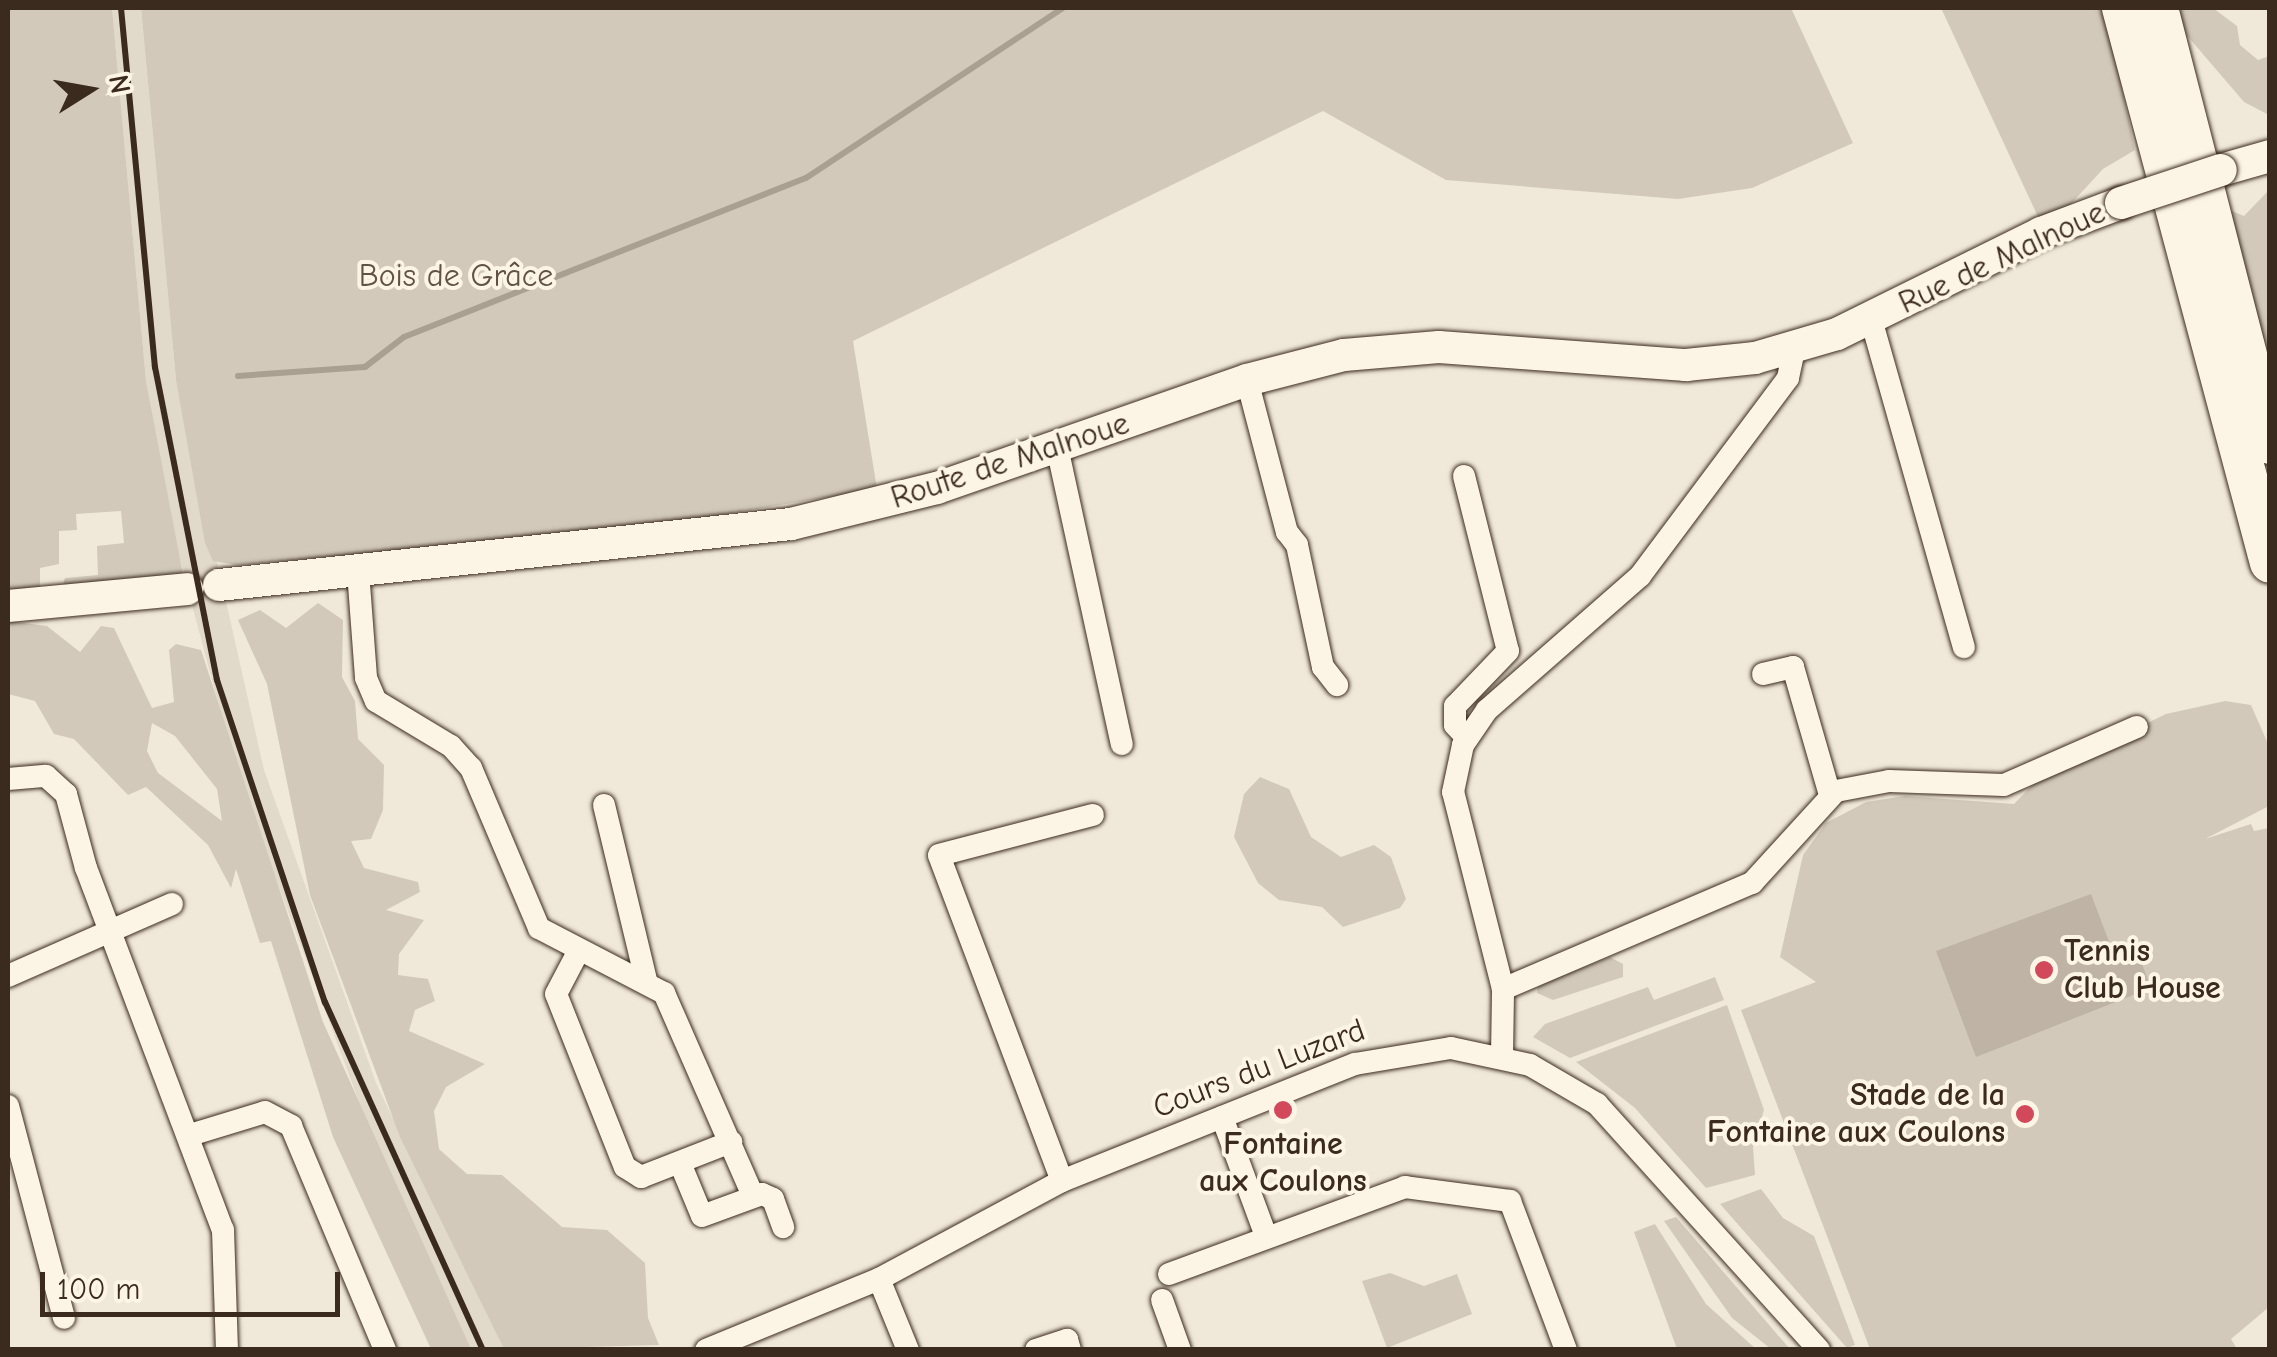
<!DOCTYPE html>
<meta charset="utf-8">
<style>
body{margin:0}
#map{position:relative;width:2277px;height:1357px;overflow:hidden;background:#f0e9d9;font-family:"Comic Neue",sans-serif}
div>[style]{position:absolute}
.built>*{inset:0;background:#e1d9c9}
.green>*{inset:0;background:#d2c9ba}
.stream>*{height:6px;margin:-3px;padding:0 3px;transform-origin:3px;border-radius:3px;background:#aaa091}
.building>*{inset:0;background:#beb3a4}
.roads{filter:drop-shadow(0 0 2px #3b2a1e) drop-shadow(0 0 2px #3b2a1e)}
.minor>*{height:22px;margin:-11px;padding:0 11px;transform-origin:11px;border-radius:11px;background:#fcf5e5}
.secondary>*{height:32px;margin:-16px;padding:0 16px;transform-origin:16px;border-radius:16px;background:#fcf5e5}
.trunk>*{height:40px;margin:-20px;padding:0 20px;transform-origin:20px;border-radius:20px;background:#fcf5e5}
.rail>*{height:6px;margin:-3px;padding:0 3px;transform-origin:3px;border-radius:3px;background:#3b2a1e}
.bridges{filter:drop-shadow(0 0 2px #3b2a1e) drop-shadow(0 0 2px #3b2a1e)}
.secondary-bridge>*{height:32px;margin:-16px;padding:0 16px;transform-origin:16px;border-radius:16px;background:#fcf5e5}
.dots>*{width:28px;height:28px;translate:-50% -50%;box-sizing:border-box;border:5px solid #fcf5e5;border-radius:50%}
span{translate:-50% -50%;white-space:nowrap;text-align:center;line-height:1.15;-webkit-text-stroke:8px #fcf5e5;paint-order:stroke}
.street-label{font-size:32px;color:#3b2a1e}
.park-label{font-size:32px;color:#615245}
.poi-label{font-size:32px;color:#3b2a1e;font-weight:700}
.left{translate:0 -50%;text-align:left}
.right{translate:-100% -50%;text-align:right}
.frame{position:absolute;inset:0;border:10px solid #3b2a1e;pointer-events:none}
.north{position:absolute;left:40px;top:40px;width:100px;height:100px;-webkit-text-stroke:8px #fcf5e5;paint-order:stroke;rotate:79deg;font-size:28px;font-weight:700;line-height:40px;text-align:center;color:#3b2a1e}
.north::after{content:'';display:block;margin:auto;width:35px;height:45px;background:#3b2a1e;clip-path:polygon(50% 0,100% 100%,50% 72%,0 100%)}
.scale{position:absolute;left:40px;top:1272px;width:300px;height:45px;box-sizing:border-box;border:5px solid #3b2a1e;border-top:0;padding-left:12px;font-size:30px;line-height:35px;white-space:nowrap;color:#3b2a1e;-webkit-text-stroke:8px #fcf5e5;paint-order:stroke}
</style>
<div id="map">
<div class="built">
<i style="clip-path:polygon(112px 8px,141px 8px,176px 380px,264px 770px,376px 1083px,504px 1349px,471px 1349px,376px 1147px,238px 777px,176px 545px,146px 381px)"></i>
</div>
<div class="green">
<i style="clip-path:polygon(8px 8px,112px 8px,146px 381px,184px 580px,62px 588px,65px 578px,98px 575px,97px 546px,124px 543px,121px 511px,76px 514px,77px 530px,59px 531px,59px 564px,40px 568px,40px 592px,8px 596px)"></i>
<i style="clip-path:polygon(141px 8px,1791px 8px,1853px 143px,1752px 188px,1678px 199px,1446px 180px,1323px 111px,853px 341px,877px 489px,630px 530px,238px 565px,213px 561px,205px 543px,176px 380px)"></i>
<i style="clip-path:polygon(1941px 8px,2105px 8px,2135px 150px,2103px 169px,2045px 232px)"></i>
<i style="clip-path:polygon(2175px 8px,2213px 8px,2237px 26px,2240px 45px,2258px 60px,2269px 56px,2269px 115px,2244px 102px,2184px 32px)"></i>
<i style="clip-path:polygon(2269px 190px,2269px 402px,2212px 203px,2244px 216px)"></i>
<i style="clip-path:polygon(318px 603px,343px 620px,342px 677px,355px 701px,358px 739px,384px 765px,383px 810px,371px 839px,351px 841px,364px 868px,418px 882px,420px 892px,386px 910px,424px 920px,399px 954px,398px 975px,428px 979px,435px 1001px,415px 1010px,409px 1031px,485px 1064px,446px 1087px,434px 1111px,439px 1149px,467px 1174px,502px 1175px,562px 1227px,607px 1230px,645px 1263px,648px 1318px,659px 1345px,504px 1349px,400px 1137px,310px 895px,267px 684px,238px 620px,260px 610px,286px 628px)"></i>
<i style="clip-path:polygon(evenodd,8px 621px,47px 626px,80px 652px,101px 626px,114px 628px,152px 708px,174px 702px,169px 650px,176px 644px,201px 650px,323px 1022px,471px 1349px,431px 1349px,333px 1137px,271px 941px,260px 943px,236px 869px,231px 888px,208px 845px,146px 787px,128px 795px,74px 739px,54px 734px,35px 701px,8px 694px,8px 621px,152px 723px,175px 736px,217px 789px,222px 821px,158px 773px,147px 751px,152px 723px)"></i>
<i style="clip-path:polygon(2225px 701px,2251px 705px,2269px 746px,2269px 806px,2205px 839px,2251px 824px,2254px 831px,2269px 828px,2269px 1307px,2231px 1339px,2237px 1349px,1870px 1349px,1741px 1010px,1816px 982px,1780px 957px,1803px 855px,1826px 823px,1866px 802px,1905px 796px,2014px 804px,2043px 774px,2166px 714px)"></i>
<i style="clip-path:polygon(1260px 777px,1289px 789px,1311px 837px,1341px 857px,1374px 845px,1391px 857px,1406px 899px,1400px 908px,1343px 927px,1322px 907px,1279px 900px,1258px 883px,1234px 837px,1244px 794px)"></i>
<i style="clip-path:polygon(1610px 957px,1623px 964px,1623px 977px,1553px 1000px,1537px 993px,1538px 985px)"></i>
<i style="clip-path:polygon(1715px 977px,1724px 1000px,1570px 1058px,1533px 1037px,1545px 1024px,1648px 987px,1654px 1000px)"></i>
<i style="clip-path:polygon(1727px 1005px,1764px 1110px,1753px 1147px,1755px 1175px,1706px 1188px,1635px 1108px,1576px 1062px)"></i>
<i style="clip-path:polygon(1761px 1189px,1783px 1218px,1814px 1236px,1855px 1345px,1847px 1348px,1720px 1204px)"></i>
<i style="clip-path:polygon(1676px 1217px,1790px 1349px,1771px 1349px,1732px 1318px,1664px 1221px)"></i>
<i style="clip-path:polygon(1655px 1224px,1706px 1304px,1756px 1349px,1677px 1349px,1634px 1232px)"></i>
<i style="clip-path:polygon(1390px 1273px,1424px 1286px,1457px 1274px,1472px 1314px,1387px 1348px,1362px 1281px)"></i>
</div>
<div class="stream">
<i style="left:238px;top:376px;width:127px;rotate:-4.1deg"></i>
<i style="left:365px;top:367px;width:49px;rotate:-37.6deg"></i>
<i style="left:404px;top:337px;width:432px;rotate:-21.6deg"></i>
<i style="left:806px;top:178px;width:308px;rotate:-33.5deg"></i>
</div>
<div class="building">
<i style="clip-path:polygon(2091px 894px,2113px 952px,2134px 943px,2151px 988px,1976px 1057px,1936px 951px)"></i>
</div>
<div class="roads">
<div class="minor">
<i style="left:1871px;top:319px;width:341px;rotate:74.2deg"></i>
<i style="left:1247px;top:380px;width:157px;rotate:75.3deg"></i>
<i style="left:1287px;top:532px;width:16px;rotate:52deg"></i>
<i style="left:1297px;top:545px;width:125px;rotate:78deg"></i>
<i style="left:1323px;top:667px;width:23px;rotate:52deg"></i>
<i style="left:1057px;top:447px;width:304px;rotate:77.7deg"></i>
<i style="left:1464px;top:476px;width:180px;rotate:75.9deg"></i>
<i style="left:1508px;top:651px;width:76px;rotate:133.9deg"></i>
<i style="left:1455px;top:706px;width:19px;rotate:90deg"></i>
<i style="left:1455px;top:725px;width:18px;rotate:47deg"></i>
<i style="left:358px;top:571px;width:107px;rotate:85.7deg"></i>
<i style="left:366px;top:678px;width:25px;rotate:67deg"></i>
<i style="left:376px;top:701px;width:87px;rotate:31deg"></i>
<i style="left:451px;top:746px;width:30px;rotate:48deg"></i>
<i style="left:471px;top:768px;width:174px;rotate:67deg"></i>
<i style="left:539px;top:928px;width:141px;rotate:27.5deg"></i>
<i style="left:664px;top:993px;width:222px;rotate:66.3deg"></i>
<i style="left:1763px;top:674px;width:31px;rotate:-13deg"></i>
<i style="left:1793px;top:667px;width:133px;rotate:73.9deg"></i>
<i style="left:8px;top:779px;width:38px;rotate:-5deg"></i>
<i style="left:46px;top:776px;width:27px;rotate:42deg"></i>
<i style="left:66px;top:794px;width:77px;rotate:74.9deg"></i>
<i style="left:86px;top:868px;width:387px;rotate:69.3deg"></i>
<i style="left:223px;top:1230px;width:120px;rotate:88.1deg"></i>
<i style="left:604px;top:805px;width:180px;rotate:76.5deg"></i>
<i style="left:577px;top:954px;width:45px;rotate:117.7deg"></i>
<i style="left:556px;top:994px;width:186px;rotate:68.3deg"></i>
<i style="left:625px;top:1167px;width:19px;rotate:32deg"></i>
<i style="left:641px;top:1177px;width:97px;rotate:-21.3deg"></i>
<i style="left:8px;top:976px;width:179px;rotate:-23.7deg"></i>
<i style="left:1503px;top:989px;width:271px;rotate:-23.1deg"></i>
<i style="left:1752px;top:883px;width:125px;rotate:-47.6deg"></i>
<i style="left:1836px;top:791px;width:54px;rotate:-10.7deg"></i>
<i style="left:1889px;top:781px;width:115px;rotate:2deg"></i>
<i style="left:2004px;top:785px;width:145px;rotate:-23.6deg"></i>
<i style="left:1502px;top:1056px;width:67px;rotate:-89.1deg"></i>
<i style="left:1503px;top:989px;width:203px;rotate:-104.2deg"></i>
<i style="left:1453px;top:792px;width:48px;rotate:-78deg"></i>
<i style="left:1463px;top:745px;width:42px;rotate:-55.6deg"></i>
<i style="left:1487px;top:710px;width:203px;rotate:-41.2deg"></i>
<i style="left:1640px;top:576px;width:247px;rotate:-53.2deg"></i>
<i style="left:1788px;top:378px;width:30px;rotate:-78deg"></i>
<i style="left:8px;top:1106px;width:219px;rotate:75.2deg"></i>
<i style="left:1222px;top:1117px;width:127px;rotate:69.7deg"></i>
<i style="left:190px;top:1135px;width:78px;rotate:-17deg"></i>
<i style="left:265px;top:1112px;width:30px;rotate:28deg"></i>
<i style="left:291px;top:1126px;width:243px;rotate:67.2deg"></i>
<i style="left:680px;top:1163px;width:57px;rotate:67.5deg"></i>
<i style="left:702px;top:1216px;width:64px;rotate:-20.1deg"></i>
<i style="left:762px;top:1194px;width:12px;rotate:24deg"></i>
<i style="left:773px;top:1199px;width:30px;rotate:70deg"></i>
<i style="left:1062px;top:1181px;width:348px;rotate:-110.7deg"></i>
<i style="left:939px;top:855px;width:159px;rotate:-14.6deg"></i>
<i style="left:1169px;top:1274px;width:252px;rotate:-20.2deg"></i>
<i style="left:1405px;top:1187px;width:106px;rotate:7.6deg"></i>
<i style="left:1510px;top:1201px;width:159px;rotate:69.4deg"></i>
<i style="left:879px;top:1279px;width:77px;rotate:67.8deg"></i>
<i style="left:1162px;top:1300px;width:53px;rotate:70.2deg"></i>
<i style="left:706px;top:1350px;width:187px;rotate:-22.3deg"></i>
<i style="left:879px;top:1279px;width:208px;rotate:-28.2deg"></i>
<i style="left:1062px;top:1181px;width:315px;rotate:-21.8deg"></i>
<i style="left:1355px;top:1064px;width:97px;rotate:-9.5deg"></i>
<i style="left:1451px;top:1048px;width:81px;rotate:12.1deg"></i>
<i style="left:1530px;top:1065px;width:78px;rotate:30.2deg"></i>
<i style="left:1597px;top:1104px;width:331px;rotate:47.9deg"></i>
<i style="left:1036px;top:1350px;width:33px;rotate:-18deg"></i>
<i style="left:1067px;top:1340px;width:10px;rotate:73deg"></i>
</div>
<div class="secondary">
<i style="left:2221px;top:170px;width:51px;rotate:-15.9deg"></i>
<i style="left:219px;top:585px;width:575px;rotate:-6.09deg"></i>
<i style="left:791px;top:524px;width:150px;rotate:-13.9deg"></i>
<i style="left:937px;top:488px;width:328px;rotate:-19.2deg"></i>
<i style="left:1247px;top:380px;width:100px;rotate:-14.5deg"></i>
<i style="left:1344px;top:355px;width:95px;rotate:-4.8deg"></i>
<i style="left:1439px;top:347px;width:248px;rotate:4.2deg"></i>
<i style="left:1686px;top:365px;width:69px;rotate:-5.8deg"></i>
<i style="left:1755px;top:358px;width:85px;rotate:-16.3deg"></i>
<i style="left:1837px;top:334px;width:228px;rotate:-26.3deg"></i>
<i style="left:2041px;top:233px;width:85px;rotate:-20.6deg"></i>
<i style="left:8px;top:606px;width:180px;rotate:-5.4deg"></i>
</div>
<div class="trunk">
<i style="left:2122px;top:8px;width:574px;rotate:75.07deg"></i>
<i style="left:2158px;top:8px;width:450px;rotate:75.6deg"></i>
</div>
</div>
<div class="rail">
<i style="left:121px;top:8px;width:361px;rotate:84.6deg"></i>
<i style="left:155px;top:367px;width:319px;rotate:78.8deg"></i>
<i style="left:217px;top:680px;width:340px;rotate:71.5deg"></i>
<i style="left:325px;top:1002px;width:382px;rotate:65.6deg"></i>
</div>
<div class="bridges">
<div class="secondary-bridge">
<i style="left:2121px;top:203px;width:105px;rotate:-18.3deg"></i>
</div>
</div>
<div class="dots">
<i style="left:2044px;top:970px;background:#d1495b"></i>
<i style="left:1283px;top:1110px;background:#d1495b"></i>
<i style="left:2025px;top:1114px;background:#d1495b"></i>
</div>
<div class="street-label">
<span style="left:2002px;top:258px;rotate:-25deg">Rue de Malnoue</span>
<span style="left:1010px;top:461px;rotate:-18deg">Route de Malnoue</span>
<span style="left:1259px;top:1069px;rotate:-21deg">Cours du Luzard</span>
</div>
<div class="park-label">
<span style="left:456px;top:276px">Bois de Grâce</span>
</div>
<div class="poi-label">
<span class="left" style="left:2064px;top:970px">Tennis<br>Club House</span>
<span class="right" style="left:2005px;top:1114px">Stade de la<br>Fontaine aux Coulons</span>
<span style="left:1283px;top:1163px">Fontaine<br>aux Coulons</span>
</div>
<div class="frame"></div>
<div class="north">N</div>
<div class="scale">100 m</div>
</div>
